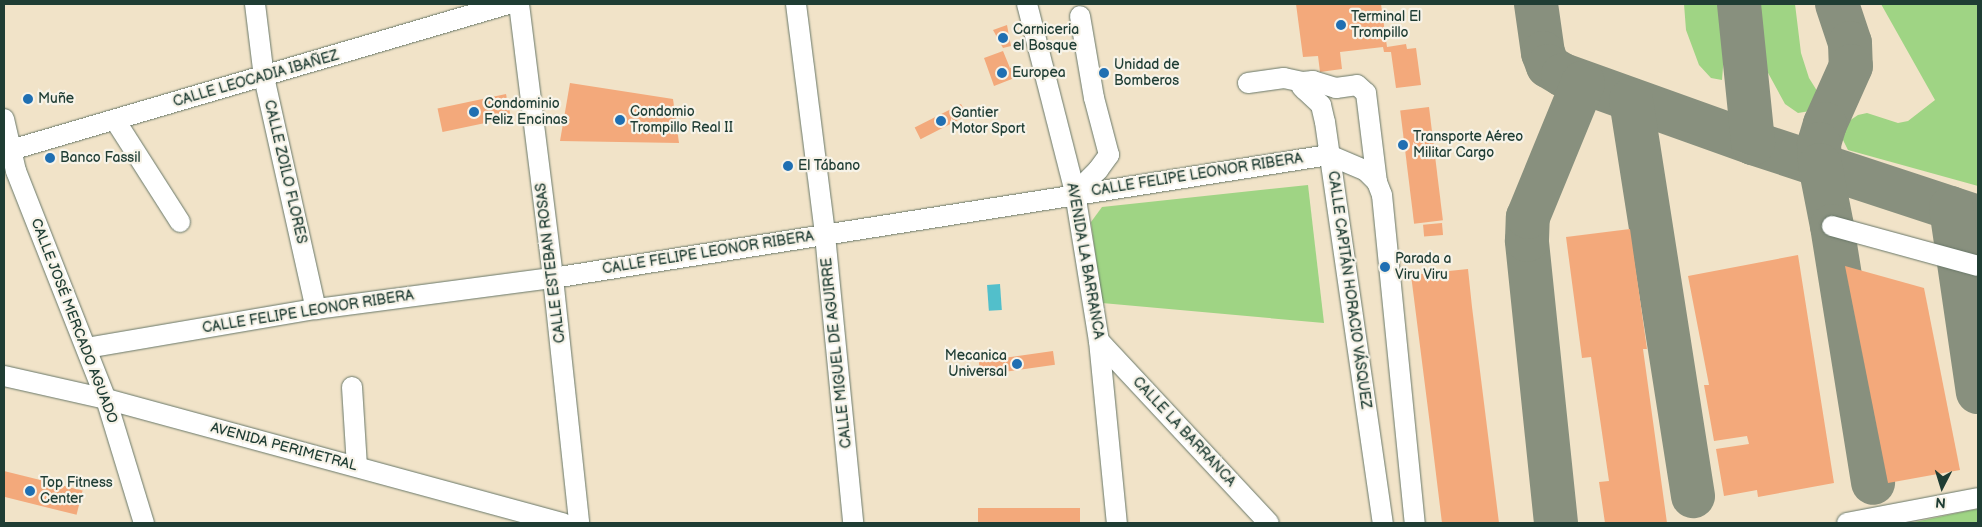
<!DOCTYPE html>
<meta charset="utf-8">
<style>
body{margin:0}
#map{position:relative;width:1982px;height:527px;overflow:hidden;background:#f1e3c8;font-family:"Balsamiq Sans",sans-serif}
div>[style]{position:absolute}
.green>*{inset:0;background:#9fd484}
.water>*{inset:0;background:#52bfcb;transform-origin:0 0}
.taxiway>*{height:44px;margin:-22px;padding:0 22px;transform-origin:22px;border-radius:22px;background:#88907e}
.building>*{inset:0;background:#f3a97b;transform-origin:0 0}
.roads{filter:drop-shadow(0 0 1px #687768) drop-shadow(0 0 1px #687768)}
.minor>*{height:20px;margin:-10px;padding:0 10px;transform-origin:10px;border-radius:10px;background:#fff}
.dots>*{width:14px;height:14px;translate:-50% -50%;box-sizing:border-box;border:2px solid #f7f3e8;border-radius:50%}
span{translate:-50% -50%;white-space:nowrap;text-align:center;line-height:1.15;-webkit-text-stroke:4.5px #f7f3e8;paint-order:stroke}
.poi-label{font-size:14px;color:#1f3d34}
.left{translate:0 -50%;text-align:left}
.right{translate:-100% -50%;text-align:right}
.street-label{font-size:14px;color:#1f3d34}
.frame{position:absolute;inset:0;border:5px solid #1f3d34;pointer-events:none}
.north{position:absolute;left:1917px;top:462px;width:50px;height:50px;-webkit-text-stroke:4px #f7f3e8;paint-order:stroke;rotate:185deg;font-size:14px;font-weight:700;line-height:20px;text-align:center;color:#1f3d34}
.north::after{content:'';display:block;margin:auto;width:18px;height:22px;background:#1f3d34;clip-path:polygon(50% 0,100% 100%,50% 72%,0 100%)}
</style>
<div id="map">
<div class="green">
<i style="clip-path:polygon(1684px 4px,1724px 4px,1729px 47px,1724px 55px,1722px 80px,1711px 78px,1699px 65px,1686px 30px)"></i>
<i style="clip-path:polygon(1756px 4px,1795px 4px,1801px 53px,1809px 78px,1819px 94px,1816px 105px,1810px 111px,1798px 113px,1785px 104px,1767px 71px,1760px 40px)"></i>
<i style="clip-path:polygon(1881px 4px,1978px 4px,1978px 186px,1848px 150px,1843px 140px,1844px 129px,1849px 121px,1858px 115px,1867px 113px,1898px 123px,1908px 121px,1935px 100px)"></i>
<i style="clip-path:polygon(1308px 185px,1324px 323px,1102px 303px,1091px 222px,1102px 207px)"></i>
<i style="clip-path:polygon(1978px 509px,1978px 523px,1910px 523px,1967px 511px)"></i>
</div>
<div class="water">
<i style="left:1000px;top:284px;width:26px;height:13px;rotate:86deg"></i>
</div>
<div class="taxiway">
<i style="left:1536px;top:4px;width:49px;rotate:81.9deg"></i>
<i style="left:1543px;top:53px;width:14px;rotate:69deg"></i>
<i style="left:1548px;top:66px;width:17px;rotate:31deg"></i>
<i style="left:1563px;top:75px;width:202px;rotate:19.7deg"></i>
<i style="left:1753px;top:143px;width:237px;rotate:18.2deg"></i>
<i style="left:1739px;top:4px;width:140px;rotate:84.2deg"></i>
<i style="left:1837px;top:4px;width:41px;rotate:71.6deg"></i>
<i style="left:1850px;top:43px;width:23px;rotate:88deg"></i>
<i style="left:1851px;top:66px;width:64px;rotate:114.1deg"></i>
<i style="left:1825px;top:124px;width:21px;rotate:107deg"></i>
<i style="left:1819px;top:144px;width:21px;rotate:87deg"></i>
<i style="left:1820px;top:165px;width:62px;rotate:78.9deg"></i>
<i style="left:1832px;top:226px;width:260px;rotate:80.9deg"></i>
<i style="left:1631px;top:100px;width:401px;rotate:81.1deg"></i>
<i style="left:1951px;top:208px;width:186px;rotate:81.7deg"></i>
<i style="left:1556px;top:523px;width:284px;rotate:-95.9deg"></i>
<i style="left:1527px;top:240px;width:23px;rotate:-88deg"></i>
<i style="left:1528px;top:217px;width:145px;rotate:-67.7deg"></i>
</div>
<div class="building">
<i style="clip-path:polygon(1296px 4px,1381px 4px,1387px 47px,1406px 44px,1407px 49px,1416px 48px,1421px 85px,1396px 88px,1391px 52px,1384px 52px,1383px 47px,1340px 52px,1342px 69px,1320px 72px,1318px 56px,1303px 57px)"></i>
<i style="clip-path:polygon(1007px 25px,1011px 46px,1003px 48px,993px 30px)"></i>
<i style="clip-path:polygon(1003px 51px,1010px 68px,1013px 67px,1017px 77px,994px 86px,984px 58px)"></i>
<i style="clip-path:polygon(570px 83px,673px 99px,679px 143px,560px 141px)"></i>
<i style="left:506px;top:94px;width:24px;height:70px;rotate:78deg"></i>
<i style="left:961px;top:104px;width:13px;height:52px;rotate:63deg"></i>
<i style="left:1429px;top:107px;width:114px;height:29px;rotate:83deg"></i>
<i style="left:1442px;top:223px;width:12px;height:19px;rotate:85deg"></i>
<i style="clip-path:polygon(1630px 229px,1647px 349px,1643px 349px,1667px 523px,1605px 523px,1599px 482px,1609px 481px,1591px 357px,1582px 358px,1566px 237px)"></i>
<i style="clip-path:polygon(1798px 255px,1834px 483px,1758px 497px,1757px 490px,1724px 496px,1716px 449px,1749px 444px,1747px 436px,1714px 441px,1704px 385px,1709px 385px,1688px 276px)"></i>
<i style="clip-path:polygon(1845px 266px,1924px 288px,1960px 470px,1888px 483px)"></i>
<i style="clip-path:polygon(1468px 269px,1472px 307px,1499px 523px,1442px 523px,1430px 425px,1411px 275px)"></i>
<i style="left:1053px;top:351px;width:14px;height:75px;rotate:82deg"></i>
<i style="left:4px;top:471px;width:81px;height:25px;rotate:14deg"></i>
<i style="left:1080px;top:508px;width:15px;height:102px;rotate:90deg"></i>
</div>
<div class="roads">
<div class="minor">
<i style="left:255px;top:4px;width:74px;rotate:83deg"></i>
<i style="left:264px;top:77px;width:238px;rotate:77.4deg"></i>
<i style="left:519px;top:4px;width:276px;rotate:82.9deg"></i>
<i style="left:553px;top:278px;width:246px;rotate:83.9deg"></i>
<i style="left:796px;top:4px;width:233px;rotate:82.8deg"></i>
<i style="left:825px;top:235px;width:289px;rotate:84.4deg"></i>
<i style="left:1027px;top:4px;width:195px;rotate:75.7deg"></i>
<i style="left:1075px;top:193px;width:150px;rotate:80.8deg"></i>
<i style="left:1099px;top:341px;width:183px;rotate:84.4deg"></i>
<i style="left:1303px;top:82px;width:5px;rotate:101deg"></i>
<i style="left:1302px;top:87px;width:4px;rotate:45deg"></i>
<i style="left:1305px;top:90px;width:22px;rotate:43deg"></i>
<i style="left:1321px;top:105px;width:17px;rotate:77deg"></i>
<i style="left:1325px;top:122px;width:405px;rotate:81.8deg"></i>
<i style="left:1248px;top:83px;width:36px;rotate:-8deg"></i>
<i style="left:1284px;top:78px;width:19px;rotate:12deg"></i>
<i style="left:1303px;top:82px;width:10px;rotate:-6deg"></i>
<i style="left:1313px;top:81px;width:24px;rotate:17deg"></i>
<i style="left:1336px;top:88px;width:21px;rotate:-8deg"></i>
<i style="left:1357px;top:85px;width:12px;rotate:42deg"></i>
<i style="left:1366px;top:93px;width:90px;rotate:83deg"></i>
<i style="left:4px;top:119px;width:53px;rotate:77deg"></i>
<i style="left:16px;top:171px;width:245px;rotate:68.5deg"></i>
<i style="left:106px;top:399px;width:130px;rotate:73deg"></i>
<i style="left:115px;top:120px;width:121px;rotate:57.5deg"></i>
<i style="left:4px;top:152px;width:525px;rotate:-16.36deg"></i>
<i style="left:1329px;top:155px;width:39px;rotate:23deg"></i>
<i style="left:1365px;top:170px;width:17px;rotate:45deg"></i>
<i style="left:1377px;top:182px;width:14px;rotate:69deg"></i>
<i style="left:1382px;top:195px;width:330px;rotate:84.3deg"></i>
<i style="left:1075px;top:193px;width:33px;rotate:-45deg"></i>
<i style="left:1098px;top:170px;width:19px;rotate:-54deg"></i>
<i style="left:1109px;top:155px;width:59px;rotate:-104.7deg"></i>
<i style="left:1094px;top:98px;width:83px;rotate:-99.7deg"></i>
<i style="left:1832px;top:226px;width:151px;rotate:15.3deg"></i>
<i style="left:1099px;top:341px;width:249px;rotate:47deg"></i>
<i style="left:87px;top:348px;width:232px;rotate:-9.7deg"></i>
<i style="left:316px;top:309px;width:239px;rotate:-7.5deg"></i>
<i style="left:553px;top:278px;width:786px;rotate:-9.01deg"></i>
<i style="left:4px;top:376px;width:105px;rotate:12.7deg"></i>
<i style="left:106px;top:399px;width:474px;rotate:15.2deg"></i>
<i style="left:352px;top:387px;width:79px;rotate:86.4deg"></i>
<i style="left:1847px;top:523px;width:133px;rotate:-10.8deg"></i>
</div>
</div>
<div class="dots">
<i style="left:1341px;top:25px;background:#1f6fb2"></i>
<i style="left:1003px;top:38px;background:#1f6fb2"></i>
<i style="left:1002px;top:73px;background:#1f6fb2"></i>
<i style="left:1104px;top:73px;background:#1f6fb2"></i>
<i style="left:28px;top:99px;background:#1f6fb2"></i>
<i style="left:474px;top:112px;background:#1f6fb2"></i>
<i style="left:620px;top:120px;background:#1f6fb2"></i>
<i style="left:941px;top:121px;background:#1f6fb2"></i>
<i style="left:1403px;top:145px;background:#1f6fb2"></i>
<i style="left:50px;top:158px;background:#1f6fb2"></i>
<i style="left:788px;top:166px;background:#1f6fb2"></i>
<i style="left:1385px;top:267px;background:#1f6fb2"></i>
<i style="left:1017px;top:364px;background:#1f6fb2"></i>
<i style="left:30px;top:491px;background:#1f6fb2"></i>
</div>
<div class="poi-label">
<span class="left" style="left:1351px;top:25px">Terminal El<br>Trompillo</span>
<span class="left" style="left:1013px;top:38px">Carniceria<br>el Bosque</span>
<span class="left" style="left:1114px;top:73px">Unidad de<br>Bomberos</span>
<span class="left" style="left:1012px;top:73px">Europea</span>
<span class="left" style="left:38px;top:99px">Muñe</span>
<span class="left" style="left:484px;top:112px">Condominio<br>Feliz Encinas</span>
<span class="left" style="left:630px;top:120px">Condomio<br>Trompillo Real II</span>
<span class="left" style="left:951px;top:121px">Gantier<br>Motor Sport</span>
<span class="left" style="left:1413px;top:145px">Transporte Aéreo<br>Militar Cargo</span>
<span class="left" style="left:60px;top:158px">Banco Fassil</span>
<span class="left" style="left:798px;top:166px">El Tábano</span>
<span class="left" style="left:1395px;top:267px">Parada a<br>Viru Viru</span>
<span class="right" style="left:1007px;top:364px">Mecanica<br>Universal</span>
<span class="left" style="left:40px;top:491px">Top Fitness<br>Center</span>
</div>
<div class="street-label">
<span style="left:256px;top:79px;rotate:-16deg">CALLE LEOCADIA IBAÑEZ</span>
<span style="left:285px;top:172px;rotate:77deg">CALLE ZOILO FLORES</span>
<span style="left:1197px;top:175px;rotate:-9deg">CALLE FELIPE LEONOR RIBERA</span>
<span style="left:708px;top:253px;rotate:-9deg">CALLE FELIPE LEONOR RIBERA</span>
<span style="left:1085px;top:261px;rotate:80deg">AVENIDA LA BARRANCA</span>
<span style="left:551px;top:263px;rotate:-97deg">CALLE ESTEBAN ROSAS</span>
<span style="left:1349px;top:290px;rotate:82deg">CALLE CAPITÁN HORACIO VÁSQUEZ</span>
<span style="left:308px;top:312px;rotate:-9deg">CALLE FELIPE LEONOR RIBERA</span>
<span style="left:74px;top:321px;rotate:69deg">CALLE JOSÉ MERCADO AGUADO</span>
<span style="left:837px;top:353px;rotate:-96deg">CALLE MIGUEL DE AGUIRRE</span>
<span style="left:1184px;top:432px;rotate:47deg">CALLE LA BARRANCA</span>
<span style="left:284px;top:447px;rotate:15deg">AVENIDA PERIMETRAL</span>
</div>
<div class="frame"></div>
<div class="north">N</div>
</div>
